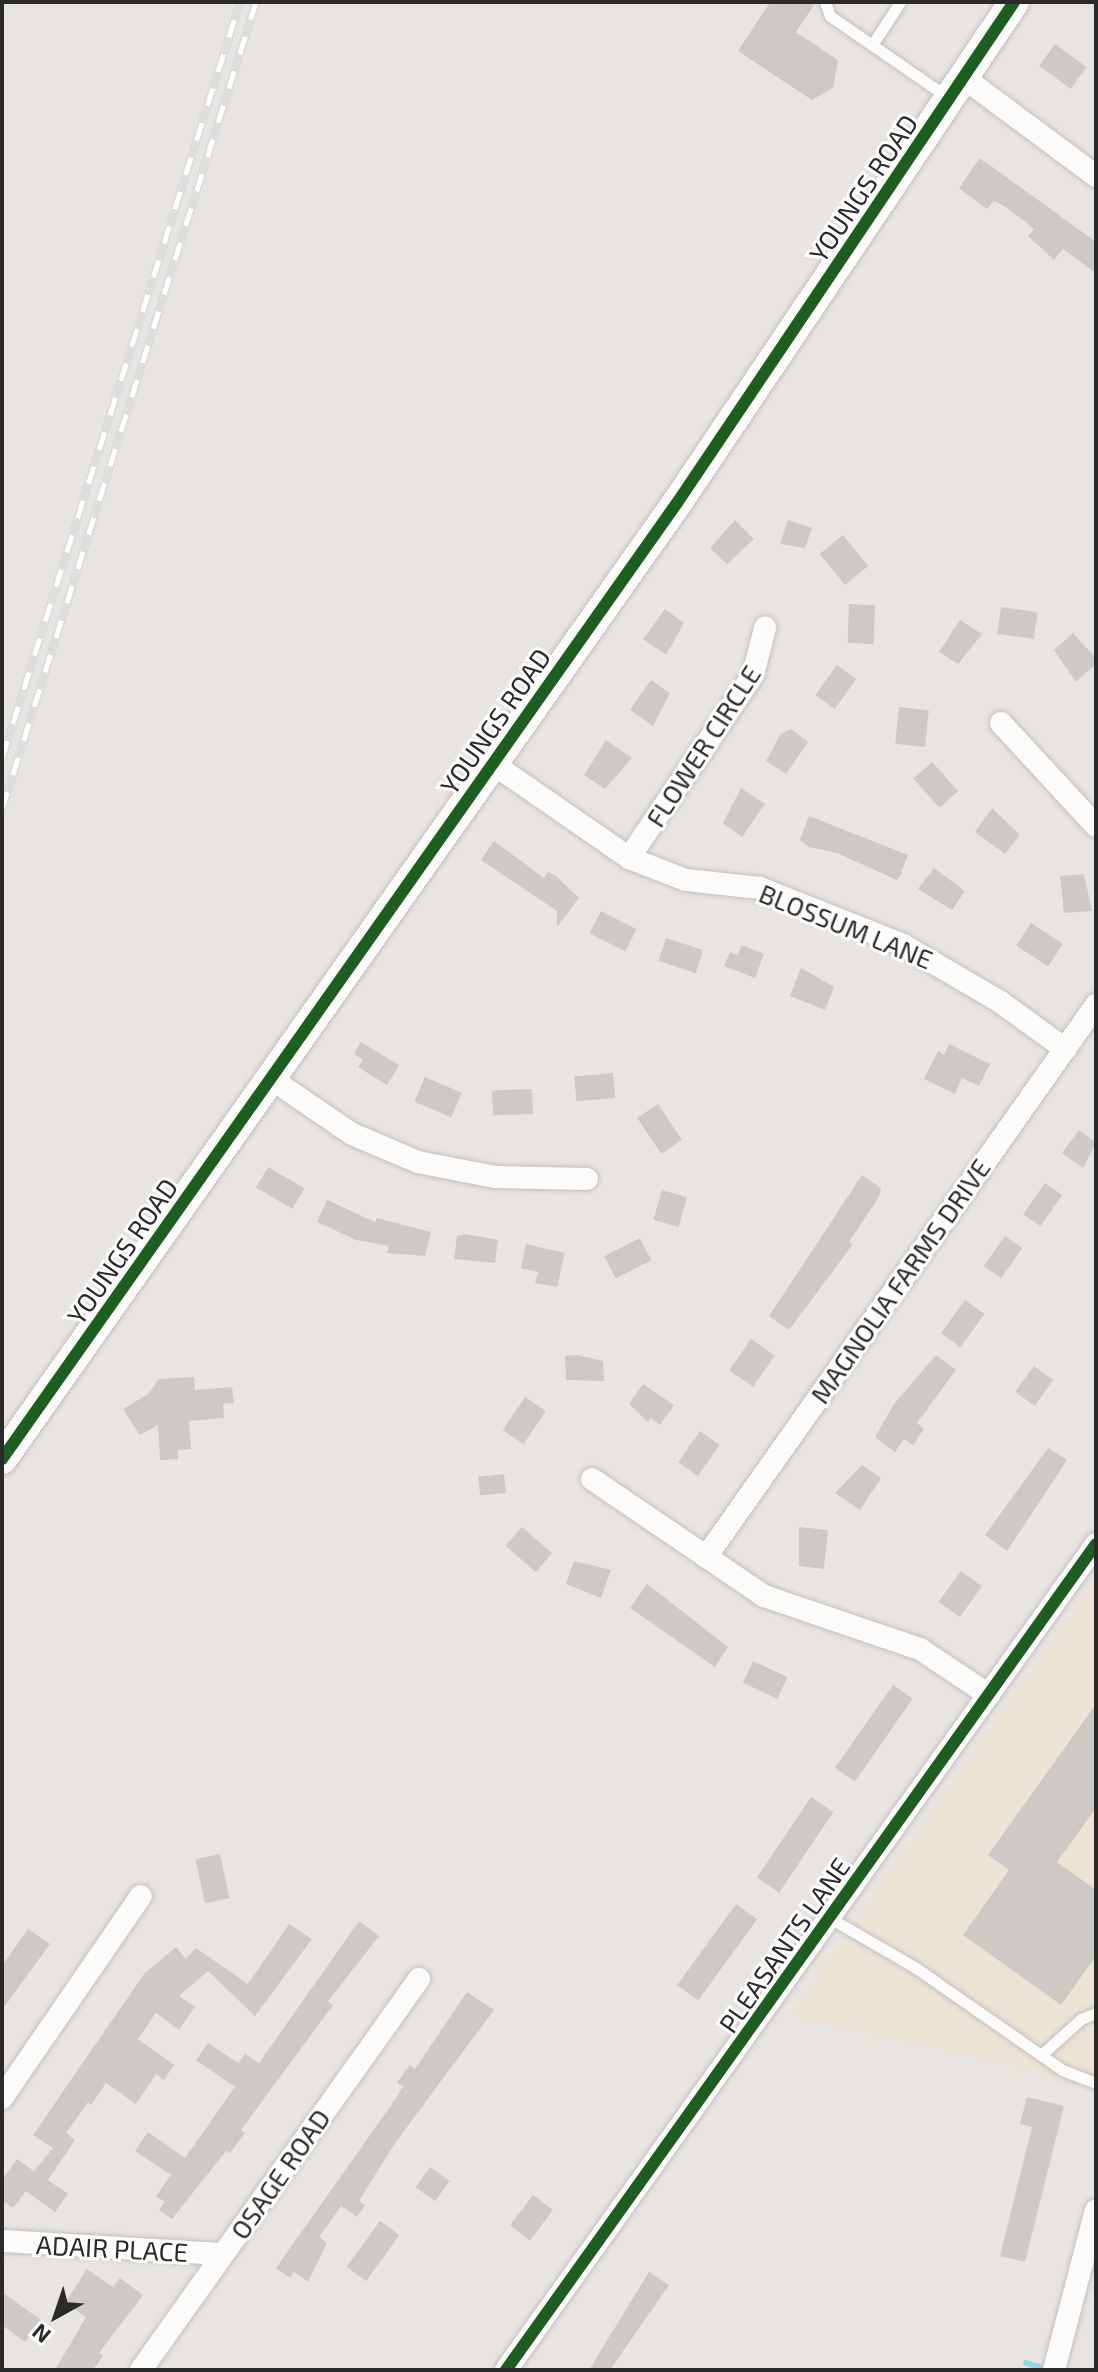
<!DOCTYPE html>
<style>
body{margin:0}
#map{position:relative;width:1098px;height:2372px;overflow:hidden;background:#e8e4df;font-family:"Exo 2",sans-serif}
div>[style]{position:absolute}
.education>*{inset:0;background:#ebe3d3}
.stream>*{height:6px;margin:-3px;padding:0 3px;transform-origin:3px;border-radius:3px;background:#92d6eb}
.building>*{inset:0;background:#cdcac6;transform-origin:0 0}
.roads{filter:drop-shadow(0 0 2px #c2c0c1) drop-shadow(0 0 2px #c2c0c1)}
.lane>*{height:11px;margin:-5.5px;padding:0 5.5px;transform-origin:5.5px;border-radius:5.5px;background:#fcfbfa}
.street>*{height:22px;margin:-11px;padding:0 11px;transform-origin:11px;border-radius:11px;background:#fcfbfa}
.secondary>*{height:30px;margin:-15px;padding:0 15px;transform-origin:15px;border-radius:15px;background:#fcfbfa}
.rail>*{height:9px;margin-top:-4.5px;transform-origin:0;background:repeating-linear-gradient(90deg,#fff 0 18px,#ddddde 0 36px);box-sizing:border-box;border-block:2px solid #ddddde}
.cycleway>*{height:12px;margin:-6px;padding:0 6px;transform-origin:6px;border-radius:6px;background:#1b5e20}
span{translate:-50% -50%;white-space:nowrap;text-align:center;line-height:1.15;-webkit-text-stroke:6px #fff;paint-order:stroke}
.street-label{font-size:26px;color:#2a2a2a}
.frame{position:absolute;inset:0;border:4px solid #2a2a2a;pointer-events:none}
.north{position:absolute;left:16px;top:2276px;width:80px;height:80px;-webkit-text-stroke:6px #fff;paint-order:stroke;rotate:220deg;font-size:22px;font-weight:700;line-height:32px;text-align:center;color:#2a2a2a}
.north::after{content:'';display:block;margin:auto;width:28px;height:36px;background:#2a2a2a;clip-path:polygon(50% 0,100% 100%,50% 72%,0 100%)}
</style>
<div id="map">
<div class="education">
<i style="clip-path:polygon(1096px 1581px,1096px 2084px,791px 2016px)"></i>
</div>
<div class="stream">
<i style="left:1026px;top:2363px;width:14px;rotate:17deg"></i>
</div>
<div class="building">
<i style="clip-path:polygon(770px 2px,816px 2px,796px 32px,838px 60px,833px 88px,812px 100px,738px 51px)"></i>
<i style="left:1055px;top:44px;width:39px;height:27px;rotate:36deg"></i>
<i style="clip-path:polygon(980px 158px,1096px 242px,1096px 273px,1063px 249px,1054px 260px,1028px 236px,1034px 229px,1006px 207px,994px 201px,987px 209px,959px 188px)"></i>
<i style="clip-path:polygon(735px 520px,754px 539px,727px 564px,710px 548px)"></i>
<i style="clip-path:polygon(788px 520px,812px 528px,805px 548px,780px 544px)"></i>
<i style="left:843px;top:535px;width:40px;height:30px;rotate:51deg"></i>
<i style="left:849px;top:604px;width:26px;height:39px;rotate:2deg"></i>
<i style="left:1001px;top:607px;width:37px;height:27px;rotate:8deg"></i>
<i style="clip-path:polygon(665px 609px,684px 623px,666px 655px,643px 639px)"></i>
<i style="clip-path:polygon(960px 620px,982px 634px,958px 664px,939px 652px)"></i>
<i style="clip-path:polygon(1073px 633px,1096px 658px,1096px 664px,1076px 682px,1054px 650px)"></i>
<i style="left:837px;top:665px;width:24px;height:37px;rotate:36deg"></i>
<i style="clip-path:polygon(651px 680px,670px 693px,653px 726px,630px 710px)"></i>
<i style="left:899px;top:707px;width:30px;height:37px;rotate:6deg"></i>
<i style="clip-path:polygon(791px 729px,808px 742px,786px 774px,766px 761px,780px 735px)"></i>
<i style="clip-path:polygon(606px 740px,632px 758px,605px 789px,584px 775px)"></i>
<i style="left:932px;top:762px;width:39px;height:25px;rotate:48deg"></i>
<i style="clip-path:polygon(741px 788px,765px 804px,742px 837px,723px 823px)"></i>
<i style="clip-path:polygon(992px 808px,1020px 835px,1005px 854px,975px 832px)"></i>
<i style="clip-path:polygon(809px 816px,908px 855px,900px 876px,897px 880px,837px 853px,809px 847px,800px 840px)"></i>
<i style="clip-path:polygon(494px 841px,544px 878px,548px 872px,556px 876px,579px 898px,557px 927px,557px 911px,481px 860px)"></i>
<i style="clip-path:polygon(934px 868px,965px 891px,952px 910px,918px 889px)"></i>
<i style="clip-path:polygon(1084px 874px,1092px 911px,1064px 913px,1060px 876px)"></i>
<i style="left:601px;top:911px;width:40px;height:25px;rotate:27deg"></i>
<i style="left:1031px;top:923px;width:38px;height:27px;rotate:33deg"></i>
<i style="left:666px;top:938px;width:39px;height:24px;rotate:18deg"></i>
<i style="clip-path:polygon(742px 945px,764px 954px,755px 978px,724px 966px,730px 952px,737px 955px)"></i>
<i style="clip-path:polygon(801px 968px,834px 987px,825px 1010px,790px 996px)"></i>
<i style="clip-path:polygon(361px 1042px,399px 1065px,387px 1085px,358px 1067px,363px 1060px,354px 1054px)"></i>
<i style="clip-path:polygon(949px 1044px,990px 1064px,979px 1086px,962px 1078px,955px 1094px,924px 1079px,938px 1051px,944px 1055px)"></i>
<i style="left:613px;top:1073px;width:25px;height:39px;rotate:85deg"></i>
<i style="left:425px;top:1077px;width:40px;height:27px;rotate:23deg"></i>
<i style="left:532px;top:1089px;width:25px;height:40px;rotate:88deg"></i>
<i style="left:658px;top:1104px;width:43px;height:25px;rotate:56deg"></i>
<i style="clip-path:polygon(1079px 1130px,1096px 1143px,1083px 1168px,1062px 1153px)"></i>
<i style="left:268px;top:1167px;width:42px;height:24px;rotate:30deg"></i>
<i style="clip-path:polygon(862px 1175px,881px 1188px,879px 1197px,849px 1242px,853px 1244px,789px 1330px,769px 1316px)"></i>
<i style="left:1045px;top:1183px;width:21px;height:38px;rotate:35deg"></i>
<i style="left:662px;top:1190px;width:26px;height:31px;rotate:16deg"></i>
<i style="clip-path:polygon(327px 1200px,375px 1222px,377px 1218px,431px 1232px,425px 1256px,387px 1253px,389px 1246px,356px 1240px,317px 1222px)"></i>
<i style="clip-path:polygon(466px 1234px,498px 1240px,495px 1263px,454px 1259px,457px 1236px)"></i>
<i style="left:1005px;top:1236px;width:21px;height:37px;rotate:35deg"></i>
<i style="left:640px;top:1238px;width:25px;height:40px;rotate:63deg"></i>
<i style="clip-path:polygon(526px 1244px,565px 1253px,557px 1287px,535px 1283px,538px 1272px,521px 1268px)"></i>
<i style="left:965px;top:1300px;width:24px;height:41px;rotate:36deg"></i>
<i style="left:751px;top:1339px;width:29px;height:38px;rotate:35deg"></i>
<i style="clip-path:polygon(577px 1355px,603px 1361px,604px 1381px,566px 1380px,565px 1356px)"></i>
<i style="clip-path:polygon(936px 1355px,956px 1370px,917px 1423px,924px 1429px,913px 1445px,904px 1439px,895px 1452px,875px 1437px,894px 1404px)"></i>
<i style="left:1034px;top:1366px;width:24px;height:32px;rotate:36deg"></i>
<i style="clip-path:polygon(194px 1377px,195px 1390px,232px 1387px,234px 1403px,223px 1404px,224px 1418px,189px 1421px,191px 1449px,178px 1450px,178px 1459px,160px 1460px,158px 1425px,140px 1435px,123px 1409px,148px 1394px,159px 1379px)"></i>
<i style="clip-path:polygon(643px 1384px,674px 1405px,660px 1425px,650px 1418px,648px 1422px,629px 1404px)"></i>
<i style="left:525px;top:1397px;width:25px;height:40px;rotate:34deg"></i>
<i style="left:700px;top:1431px;width:24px;height:38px;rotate:35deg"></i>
<i style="clip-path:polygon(1048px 1448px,1067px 1460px,1007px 1551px,985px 1535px)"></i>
<i style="clip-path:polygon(862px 1465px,881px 1478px,860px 1510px,835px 1493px)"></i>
<i style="left:504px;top:1474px;width:19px;height:26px;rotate:84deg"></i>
<i style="left:522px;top:1527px;width:40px;height:25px;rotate:41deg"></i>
<i style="clip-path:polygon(799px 1527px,828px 1530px,824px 1569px,799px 1566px)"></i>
<i style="clip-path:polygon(574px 1561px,611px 1570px,601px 1598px,566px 1584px)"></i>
<i style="left:961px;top:1571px;width:26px;height:38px;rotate:36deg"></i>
<i style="clip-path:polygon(647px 1584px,728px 1647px,715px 1667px,630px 1608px)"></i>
<i style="left:753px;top:1661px;width:38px;height:24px;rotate:25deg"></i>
<i style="left:893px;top:1685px;width:24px;height:101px;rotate:35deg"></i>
<i style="clip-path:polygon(1096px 1704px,1096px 1808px,1057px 1862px,1096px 1890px,1096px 1956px,1061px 2005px,963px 1935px,1009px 1870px,988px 1855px)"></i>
<i style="left:811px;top:1797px;width:27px;height:97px;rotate:34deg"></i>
<i style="left:220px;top:1854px;width:45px;height:25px;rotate:78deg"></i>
<i style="left:736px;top:1904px;width:26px;height:100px;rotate:36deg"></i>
<i style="clip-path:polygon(359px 1921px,379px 1936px,328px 2001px,333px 2005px,241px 2130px,245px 2133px,230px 2153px,226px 2151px,172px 2219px,159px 2210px,165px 2202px,156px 2196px,171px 2175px,135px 2151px,148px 2132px,185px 2158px,235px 2087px,196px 2060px,208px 2043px,238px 2063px,245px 2054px,259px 2063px)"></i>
<i style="clip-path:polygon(289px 1924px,312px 1939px,255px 2016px,208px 1971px,179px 1996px,195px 2007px,179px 2030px,156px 2013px,138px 2039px,174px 2065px,164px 2080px,156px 2074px,136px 2104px,106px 2083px,91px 2105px,88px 2102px,66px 2133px,75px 2140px,48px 2180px,68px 2194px,55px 2212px,26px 2191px,13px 2208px,2px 2200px,2px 2180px,17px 2159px,34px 2171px,53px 2148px,33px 2135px,144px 1974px,176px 1947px,186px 1959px,196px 1948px,248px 1984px)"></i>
<i style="clip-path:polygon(28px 1929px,50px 1944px,2px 2010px,2px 1966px)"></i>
<i style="clip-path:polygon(467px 1992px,494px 2010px,395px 2143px,359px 2201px,365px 2205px,357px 2217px,341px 2206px,319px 2237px,327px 2243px,308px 2282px,294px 2272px,290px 2278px,276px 2268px,397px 2097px,403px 2086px,397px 2083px,410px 2065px,415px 2069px)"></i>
<i style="clip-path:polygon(1027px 2097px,1064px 2106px,1025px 2262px,1000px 2256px,1032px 2127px,1020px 2124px)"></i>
<i style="left:430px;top:2167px;width:24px;height:25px;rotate:35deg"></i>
<i style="left:533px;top:2195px;width:25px;height:38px;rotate:37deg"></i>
<i style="left:380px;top:2221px;width:24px;height:57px;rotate:36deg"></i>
<i style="clip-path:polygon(87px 2269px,113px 2287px,120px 2278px,143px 2295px,99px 2353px,103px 2356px,93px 2370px,55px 2370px,86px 2317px,65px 2303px)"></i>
<i style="clip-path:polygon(649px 2272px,669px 2285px,610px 2370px,589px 2370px)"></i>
<i style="clip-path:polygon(2px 2292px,41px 2320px,25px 2342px,2px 2325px)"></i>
</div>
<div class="roads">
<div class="lane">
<i style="left:825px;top:2px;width:15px;rotate:70deg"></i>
<i style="left:830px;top:16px;width:145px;rotate:34.6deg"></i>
<i style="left:872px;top:45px;width:51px;rotate:-56.9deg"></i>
<i style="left:830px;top:1918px;width:99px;rotate:30.2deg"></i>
<i style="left:916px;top:1968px;width:178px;rotate:34.9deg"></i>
<i style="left:1062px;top:2070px;width:36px;rotate:21deg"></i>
<i style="left:1041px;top:2055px;width:54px;rotate:-42deg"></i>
<i style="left:1081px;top:2019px;width:16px;rotate:-22deg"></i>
</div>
<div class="street">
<i style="left:964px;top:78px;width:164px;rotate:36.6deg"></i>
<i style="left:1001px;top:723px;width:140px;rotate:47.3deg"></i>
<i style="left:492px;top:763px;width:167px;rotate:34.7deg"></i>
<i style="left:629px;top:858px;width:61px;rotate:21.1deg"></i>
<i style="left:686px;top:880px;width:74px;rotate:6.2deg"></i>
<i style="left:760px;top:888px;width:154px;rotate:21.7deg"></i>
<i style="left:903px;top:945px;width:111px;rotate:30.3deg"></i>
<i style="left:999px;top:1001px;width:82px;rotate:36deg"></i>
<i style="left:629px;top:858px;width:221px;rotate:-55.9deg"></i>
<i style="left:753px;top:675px;width:49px;rotate:-75.7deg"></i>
<i style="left:270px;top:1078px;width:99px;rotate:34.3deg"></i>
<i style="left:352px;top:1134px;width:72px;rotate:23deg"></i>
<i style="left:418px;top:1162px;width:78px;rotate:11deg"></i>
<i style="left:495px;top:1177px;width:92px;rotate:1.2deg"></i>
<i style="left:592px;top:1479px;width:208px;rotate:34.2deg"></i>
<i style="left:764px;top:1596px;width:165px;rotate:18.8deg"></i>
<i style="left:920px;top:1649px;width:83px;rotate:33.7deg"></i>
<i style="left:706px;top:1557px;width:676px;rotate:-54.76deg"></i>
<i style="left:2px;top:2098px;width:245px;rotate:-55.5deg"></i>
<i style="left:2px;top:2241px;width:221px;rotate:3.4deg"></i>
<i style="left:141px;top:2370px;width:480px;rotate:-54.6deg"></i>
<i style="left:506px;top:2370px;width:1015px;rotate:-54.46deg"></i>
<i style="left:1054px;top:2370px;width:165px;rotate:-75.3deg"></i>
</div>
<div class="secondary">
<i style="left:2px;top:1459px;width:1170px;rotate:-54.78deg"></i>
<i style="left:677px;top:503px;width:604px;rotate:-56.07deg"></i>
</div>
</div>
<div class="rail">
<i style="left:2px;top:758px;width:793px;rotate:-72.53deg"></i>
<i style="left:2px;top:809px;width:846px;rotate:-72.53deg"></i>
</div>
<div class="cycleway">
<i style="left:2px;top:1459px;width:1170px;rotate:-54.78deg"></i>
<i style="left:677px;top:503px;width:604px;rotate:-56.07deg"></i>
<i style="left:506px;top:2370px;width:1015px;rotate:-54.46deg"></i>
</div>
<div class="street-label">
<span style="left:863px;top:188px;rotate:-56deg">YOUNGS ROAD</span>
<span style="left:495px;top:721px;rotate:-55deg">YOUNGS ROAD</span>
<span style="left:703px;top:746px;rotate:-57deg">FLOWER CIRCLE</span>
<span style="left:846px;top:926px;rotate:22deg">BLOSSUM LANE</span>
<span style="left:122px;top:1251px;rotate:-55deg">YOUNGS ROAD</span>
<span style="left:900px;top:1281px;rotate:-55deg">MAGNOLIA FARMS DRIVE</span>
<span style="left:784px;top:1945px;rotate:-55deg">PLEASANTS LANE</span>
<span style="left:280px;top:2174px;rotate:-55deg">OSAGE ROAD</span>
<span style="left:112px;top:2248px;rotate:3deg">ADAIR PLACE</span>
</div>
<div class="frame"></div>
<div class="north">N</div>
</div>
